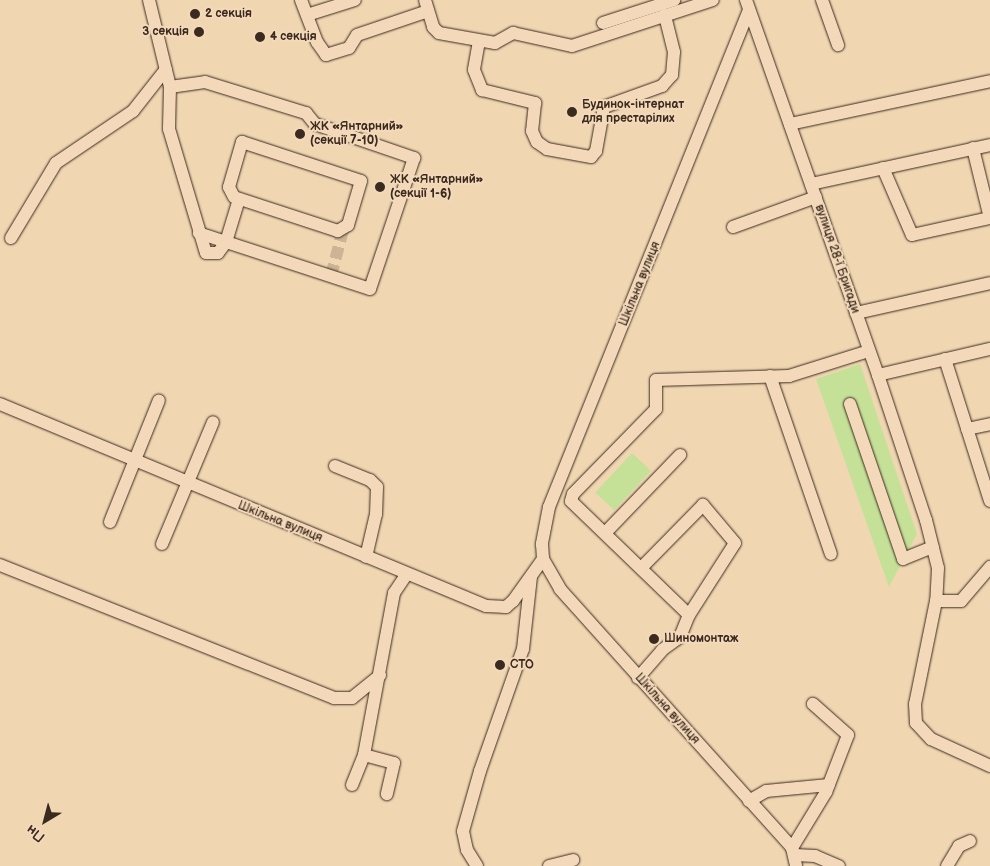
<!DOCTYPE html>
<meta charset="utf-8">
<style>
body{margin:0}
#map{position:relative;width:990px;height:866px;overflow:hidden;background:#f0d7b2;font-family:"Balsamiq Sans",sans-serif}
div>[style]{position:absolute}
.green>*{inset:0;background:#c5e198;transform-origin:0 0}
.minor-tunnel>*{height:12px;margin-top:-6px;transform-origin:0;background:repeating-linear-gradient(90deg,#ccb494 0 12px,transparent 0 18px)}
.roads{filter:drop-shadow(0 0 1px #3b2a1e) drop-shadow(0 0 1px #3b2a1e)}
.minor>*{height:12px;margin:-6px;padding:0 6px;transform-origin:6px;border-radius:6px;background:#f3d9ba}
.dots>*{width:14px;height:14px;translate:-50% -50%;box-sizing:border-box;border:2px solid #f3d9ba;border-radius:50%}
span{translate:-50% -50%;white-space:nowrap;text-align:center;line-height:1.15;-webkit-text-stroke:4px #f3d9ba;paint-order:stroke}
.poi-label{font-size:12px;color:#3b2a1e;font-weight:700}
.left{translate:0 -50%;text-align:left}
.right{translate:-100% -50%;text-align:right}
.street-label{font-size:12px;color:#3b2a1e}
.north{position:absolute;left:20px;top:796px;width:50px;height:50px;-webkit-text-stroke:4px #f3d9ba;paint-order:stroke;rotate:217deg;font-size:14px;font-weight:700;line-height:20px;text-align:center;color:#3b2a1e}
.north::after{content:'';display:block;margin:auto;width:18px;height:22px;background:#3b2a1e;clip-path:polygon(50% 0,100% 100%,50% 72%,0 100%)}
</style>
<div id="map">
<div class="green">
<i style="clip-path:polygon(860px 364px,917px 534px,889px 587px,816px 379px)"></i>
<i style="left:632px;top:453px;width:26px;height:54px;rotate:43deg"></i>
</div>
<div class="minor-tunnel">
<i style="left:331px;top:276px;width:48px;rotate:-75.4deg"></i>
</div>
<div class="roads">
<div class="minor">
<i style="left:149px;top:0;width:89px;rotate:76.4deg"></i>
<i style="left:170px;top:87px;width:42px;rotate:91.4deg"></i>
<i style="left:169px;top:129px;width:129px;rotate:73.4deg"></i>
<i style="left:206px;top:253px;width:12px"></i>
<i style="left:218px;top:253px;width:14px;rotate:-54deg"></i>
<i style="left:226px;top:242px;width:45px;rotate:-73.2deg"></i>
<i style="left:301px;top:0;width:45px;rotate:69.1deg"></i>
<i style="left:317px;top:42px;width:16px;rotate:55deg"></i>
<i style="left:326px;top:55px;width:24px;rotate:-17deg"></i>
<i style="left:349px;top:48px;width:15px;rotate:-58deg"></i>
<i style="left:357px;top:35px;width:75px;rotate:-18.7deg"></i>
<i style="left:425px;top:0;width:28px;rotate:73deg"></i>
<i style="left:433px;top:27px;width:8px;rotate:45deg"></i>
<i style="left:439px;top:33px;width:57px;rotate:10.1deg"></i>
<i style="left:495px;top:43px;width:21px;rotate:-29deg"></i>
<i style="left:513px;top:33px;width:60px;rotate:12.4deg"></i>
<i style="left:572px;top:46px;width:148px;rotate:-18.1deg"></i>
<i style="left:746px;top:0;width:398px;rotate:70.6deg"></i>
<i style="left:878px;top:375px;width:153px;rotate:71.7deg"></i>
<i style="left:926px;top:520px;width:49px;rotate:76deg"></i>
<i style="left:938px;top:568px;width:33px;rotate:93deg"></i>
<i style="left:936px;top:601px;width:105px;rotate:101.5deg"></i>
<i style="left:915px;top:704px;width:19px;rotate:87deg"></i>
<i style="left:916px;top:723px;width:22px;rotate:47deg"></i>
<i style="left:931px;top:739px;width:65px;rotate:24.6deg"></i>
<i style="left:822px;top:0;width:48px;rotate:70.4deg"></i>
<i style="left:749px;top:10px;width:536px;rotate:111.92deg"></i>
<i style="left:549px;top:507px;width:38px;rotate:101deg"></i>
<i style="left:542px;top:544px;width:15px;rotate:86deg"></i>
<i style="left:543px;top:559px;width:34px;rotate:60deg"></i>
<i style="left:560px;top:589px;width:348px;rotate:48.1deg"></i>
<i style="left:792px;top:848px;width:18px;rotate:77deg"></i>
<i style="left:307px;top:15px;width:50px;rotate:-17.4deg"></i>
<i style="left:603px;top:23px;width:75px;rotate:-17.9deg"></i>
<i style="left:479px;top:41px;width:29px;rotate:100deg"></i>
<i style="left:474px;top:70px;width:22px;rotate:68deg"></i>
<i style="left:482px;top:90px;width:55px;rotate:13.8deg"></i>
<i style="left:535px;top:103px;width:28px;rotate:96deg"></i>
<i style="left:532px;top:131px;width:12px;rotate:66deg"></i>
<i style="left:537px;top:142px;width:12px;rotate:35deg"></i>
<i style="left:547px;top:149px;width:45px;rotate:10.3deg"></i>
<i style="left:591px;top:157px;width:8px;rotate:-50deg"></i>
<i style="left:596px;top:151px;width:45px;rotate:-79.7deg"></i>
<i style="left:604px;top:107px;width:62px;rotate:-19.9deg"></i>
<i style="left:662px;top:86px;width:15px;rotate:-48deg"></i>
<i style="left:672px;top:75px;width:23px;rotate:-85deg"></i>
<i style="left:674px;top:52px;width:38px;rotate:-104deg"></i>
<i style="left:170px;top:87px;width:35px;rotate:-8deg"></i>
<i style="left:205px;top:82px;width:106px;rotate:17.1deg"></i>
<i style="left:306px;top:113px;width:14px;rotate:51deg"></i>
<i style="left:315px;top:124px;width:105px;rotate:19deg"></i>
<i style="left:414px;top:158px;width:138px;rotate:108.6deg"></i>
<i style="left:370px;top:289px;width:180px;rotate:-161.9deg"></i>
<i style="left:790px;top:124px;width:205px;rotate:-12.1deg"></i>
<i style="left:242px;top:142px;width:125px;rotate:18.1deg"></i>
<i style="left:361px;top:181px;width:46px;rotate:106.5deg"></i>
<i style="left:348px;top:225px;width:12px;rotate:149deg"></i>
<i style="left:338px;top:231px;width:109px;rotate:-161.9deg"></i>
<i style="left:234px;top:197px;width:11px;rotate:-117deg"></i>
<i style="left:229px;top:187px;width:47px;rotate:-73.9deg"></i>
<i style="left:883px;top:168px;width:73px;rotate:66.6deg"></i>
<i style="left:912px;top:235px;width:80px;rotate:-12.3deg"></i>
<i style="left:990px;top:218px;width:72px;rotate:-103.7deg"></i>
<i style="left:811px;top:184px;width:183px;rotate:-12.3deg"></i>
<i style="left:733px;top:227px;width:88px;rotate:-19.9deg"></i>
<i style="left:11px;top:238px;width:87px;rotate:-59deg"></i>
<i style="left:56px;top:163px;width:93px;rotate:-34deg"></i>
<i style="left:133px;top:111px;width:53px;rotate:-51.8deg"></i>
<i style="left:856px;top:313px;width:137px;rotate:-12.6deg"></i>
<i style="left:945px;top:359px;width:149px;rotate:72.4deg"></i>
<i style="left:878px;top:375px;width:115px;rotate:-13.1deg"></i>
<i style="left:770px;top:376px;width:188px;rotate:71.1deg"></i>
<i style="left:0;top:404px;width:526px;rotate:22.57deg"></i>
<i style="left:486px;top:606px;width:20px;rotate:3deg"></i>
<i style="left:506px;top:607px;width:9px;rotate:-41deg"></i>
<i style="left:513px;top:601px;width:52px;rotate:-54.5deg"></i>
<i style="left:850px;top:404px;width:164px;rotate:71.1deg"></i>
<i style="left:903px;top:559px;width:32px;rotate:-22deg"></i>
<i style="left:967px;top:429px;width:24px;rotate:-12deg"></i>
<i style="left:335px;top:466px;width:38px;rotate:22deg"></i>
<i style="left:370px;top:480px;width:10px;rotate:45deg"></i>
<i style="left:377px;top:487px;width:27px;rotate:92deg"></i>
<i style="left:376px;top:514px;width:44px;rotate:103.1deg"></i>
<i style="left:110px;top:522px;width:131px;rotate:-68.1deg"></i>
<i style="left:606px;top:532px;width:107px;rotate:-46.1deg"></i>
<i style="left:162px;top:544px;width:132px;rotate:-67.3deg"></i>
<i style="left:0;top:565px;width:360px;rotate:21.7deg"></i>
<i style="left:334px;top:698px;width:18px"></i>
<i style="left:352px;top:698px;width:36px;rotate:-39deg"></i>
<i style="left:936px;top:601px;width:25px"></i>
<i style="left:961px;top:601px;width:45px;rotate:-49.5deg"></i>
<i style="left:689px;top:615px;width:164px;rotate:-136deg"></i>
<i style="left:571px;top:501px;width:7px;rotate:-74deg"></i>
<i style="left:573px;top:494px;width:119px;rotate:-45.7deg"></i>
<i style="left:656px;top:409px;width:29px;rotate:-90deg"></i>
<i style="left:656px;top:380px;width:133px;rotate:-1.7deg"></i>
<i style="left:789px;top:376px;width:84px;rotate:-17.4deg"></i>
<i style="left:638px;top:678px;width:37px;rotate:-49deg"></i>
<i style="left:662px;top:650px;width:22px;rotate:-36deg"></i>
<i style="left:680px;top:637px;width:24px;rotate:-68deg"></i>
<i style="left:689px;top:615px;width:85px;rotate:-57.4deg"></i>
<i style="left:735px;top:543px;width:50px;rotate:-130.1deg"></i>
<i style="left:703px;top:505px;width:87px;rotate:134.5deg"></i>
<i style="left:364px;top:755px;width:165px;rotate:-79.5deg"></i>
<i style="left:394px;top:593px;width:23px;rotate:-56deg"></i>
<i style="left:352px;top:785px;width:32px;rotate:-68deg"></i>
<i style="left:364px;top:755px;width:31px;rotate:15deg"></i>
<i style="left:394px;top:763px;width:32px;rotate:103deg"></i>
<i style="left:749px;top:801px;width:20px;rotate:-30deg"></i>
<i style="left:766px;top:791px;width:63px;rotate:-5.4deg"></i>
<i style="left:792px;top:848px;width:66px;rotate:-58.7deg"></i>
<i style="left:826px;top:792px;width:61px;rotate:-68.9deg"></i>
<i style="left:848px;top:735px;width:47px;rotate:-138.5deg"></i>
<i style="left:795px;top:855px;width:20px;rotate:3deg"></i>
<i style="left:815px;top:856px;width:26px;rotate:23deg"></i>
<i style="left:477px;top:866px;width:19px;rotate:-122deg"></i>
<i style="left:467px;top:850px;width:19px;rotate:-102deg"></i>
<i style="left:463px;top:831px;width:62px;rotate:-74.2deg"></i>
<i style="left:480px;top:771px;width:129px;rotate:-70.6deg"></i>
<i style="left:523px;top:649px;width:72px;rotate:-83.7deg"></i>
<i style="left:549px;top:866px;width:25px;rotate:-14deg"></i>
<i style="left:947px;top:866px;width:23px;rotate:-59deg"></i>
<i style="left:959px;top:846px;width:12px;rotate:-24deg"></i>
</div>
</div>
<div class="dots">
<i style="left:195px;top:14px;background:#3b2a1e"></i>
<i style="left:199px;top:32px;background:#3b2a1e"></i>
<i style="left:260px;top:37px;background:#3b2a1e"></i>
<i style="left:572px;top:112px;background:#3b2a1e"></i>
<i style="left:300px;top:134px;background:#3b2a1e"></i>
<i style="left:380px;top:187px;background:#3b2a1e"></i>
<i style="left:654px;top:639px;background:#3b2a1e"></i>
<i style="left:500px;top:665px;background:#3b2a1e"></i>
</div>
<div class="poi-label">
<span class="left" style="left:205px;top:14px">2 секція</span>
<span class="right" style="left:189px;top:32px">3 секція</span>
<span class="left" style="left:270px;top:37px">4 секція</span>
<span class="left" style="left:582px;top:112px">Будинок-інтернат<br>для престарілих</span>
<span class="left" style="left:310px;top:134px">ЖК «Янтарний»<br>(секції 7-10)</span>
<span class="left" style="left:390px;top:187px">ЖК «Янтарний»<br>(секції 1-6)</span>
<span class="left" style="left:664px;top:639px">Шиномонтаж</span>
<span class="left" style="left:510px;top:665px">СТО</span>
</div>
<div class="street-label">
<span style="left:837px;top:259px;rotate:71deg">вулиця 28-ї Бригади</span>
<span style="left:640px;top:284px;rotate:-68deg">Шкільна вулиця</span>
<span style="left:280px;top:522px;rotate:22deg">Шкільна вулиця</span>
<span style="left:667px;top:709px;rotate:48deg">Шкільна вулиця</span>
</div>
<div class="north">Пн</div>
</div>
